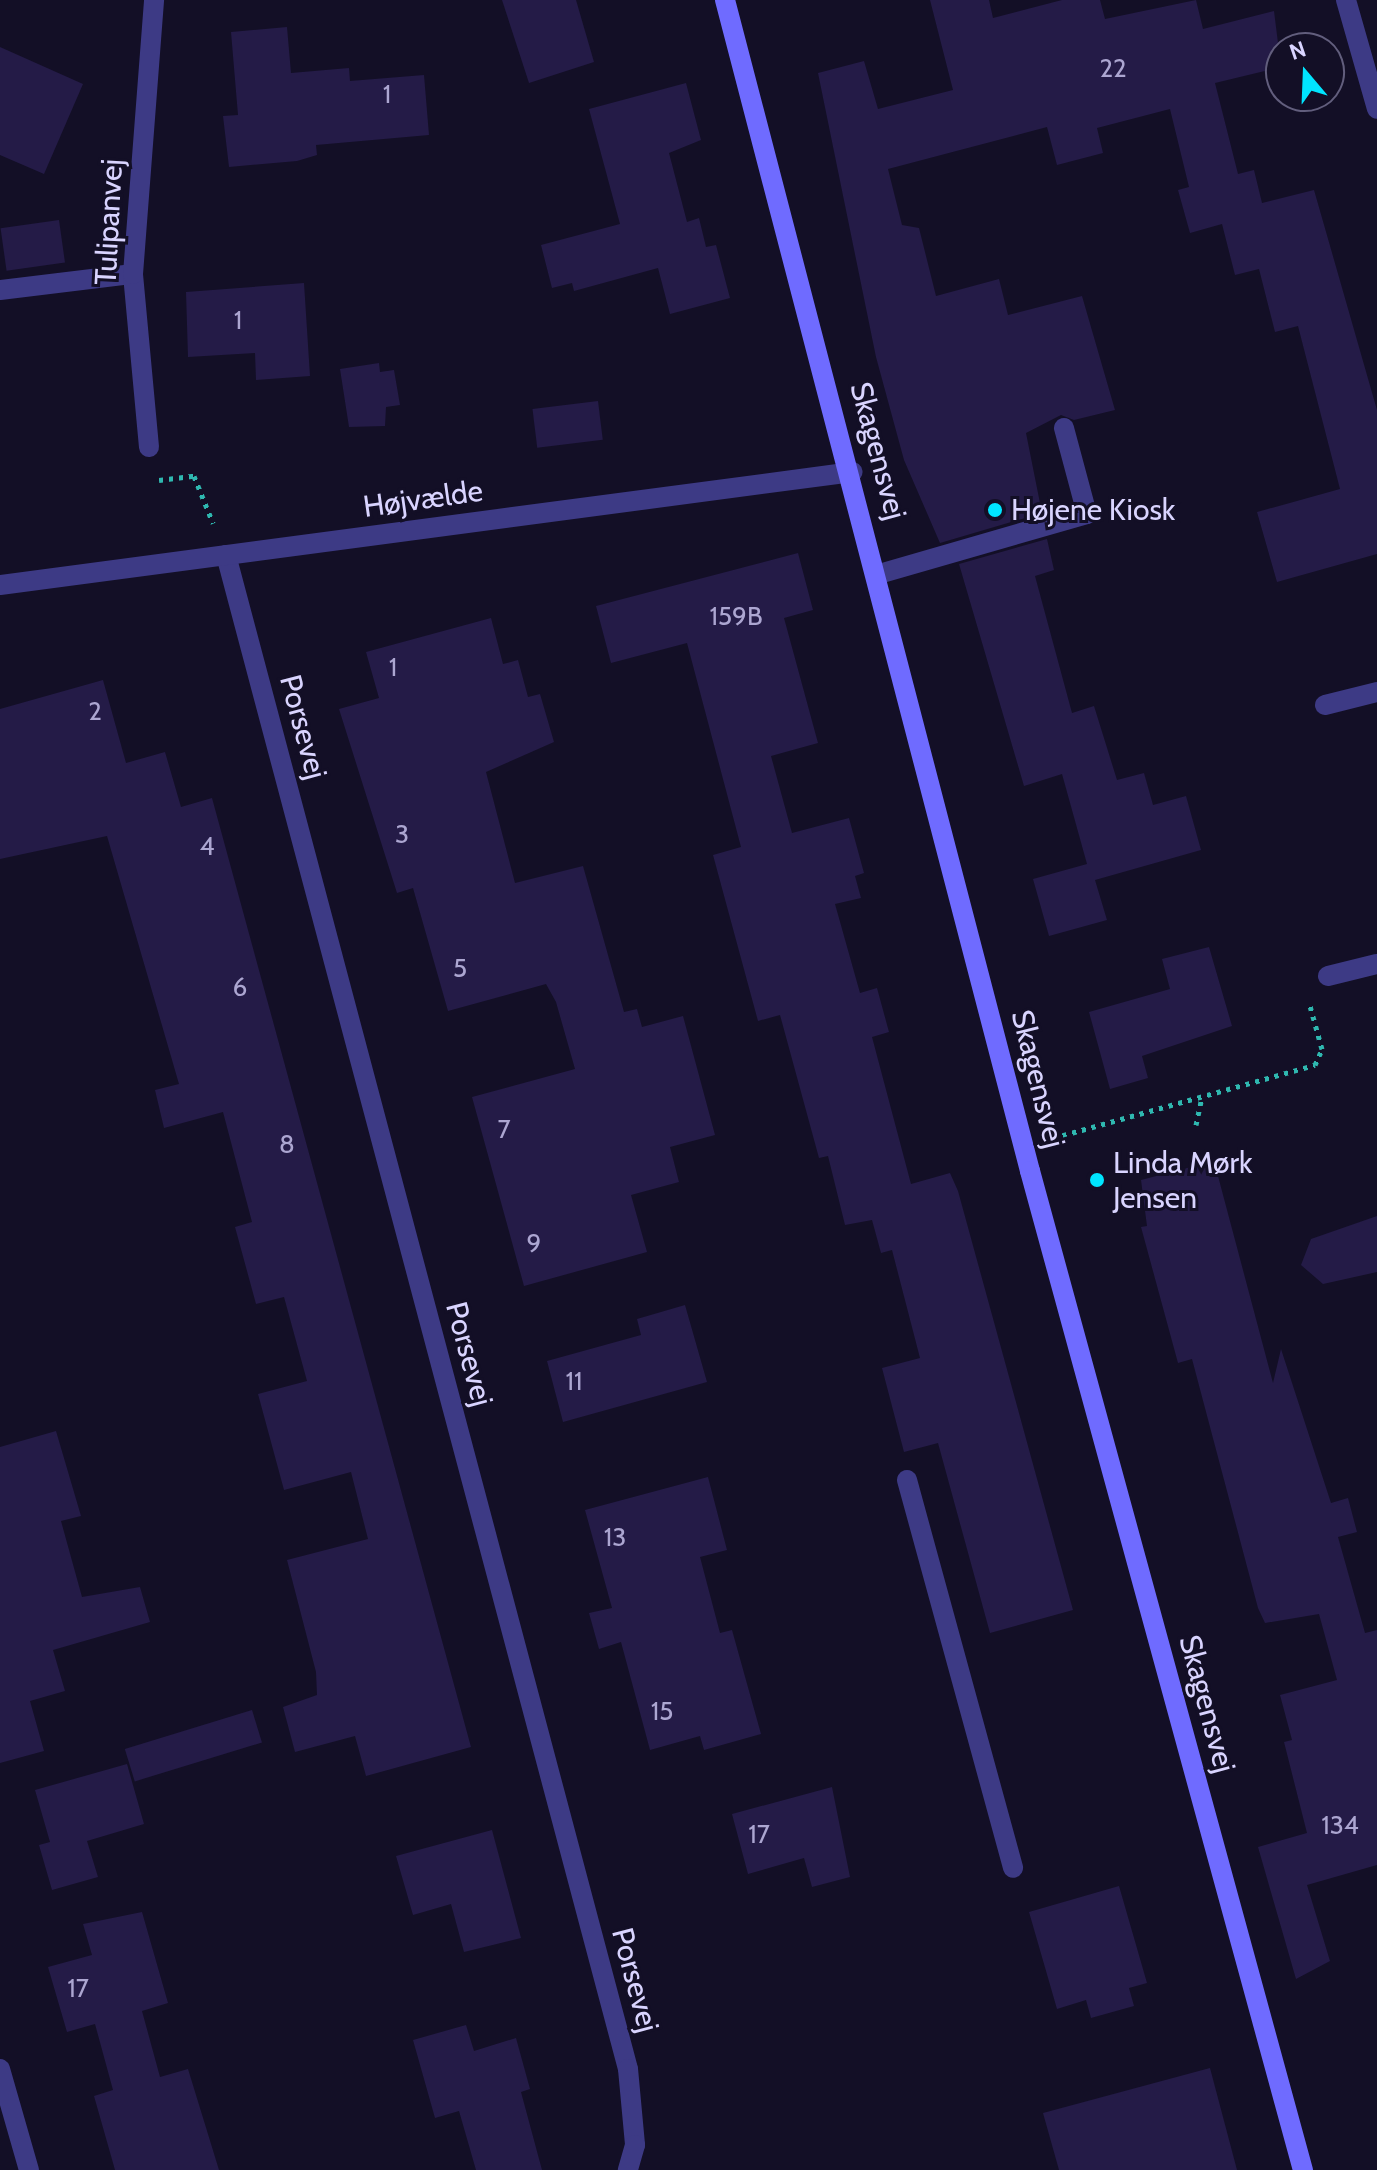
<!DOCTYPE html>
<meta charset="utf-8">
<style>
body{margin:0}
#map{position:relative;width:1377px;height:2170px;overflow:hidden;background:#130f26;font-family:Cabin,sans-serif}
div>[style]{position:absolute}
.building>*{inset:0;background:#241b47;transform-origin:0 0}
.path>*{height:5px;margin-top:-2.5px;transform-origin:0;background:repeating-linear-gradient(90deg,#2fb8b0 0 4px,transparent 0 10px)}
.lane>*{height:20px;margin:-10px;padding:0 10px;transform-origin:10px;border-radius:10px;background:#3d3a85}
.street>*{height:20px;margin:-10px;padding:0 10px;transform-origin:10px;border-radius:10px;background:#3d3a85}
.secondary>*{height:20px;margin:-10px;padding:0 10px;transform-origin:10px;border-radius:10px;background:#6f6bff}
.dots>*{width:22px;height:22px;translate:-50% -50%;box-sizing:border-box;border:4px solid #130f26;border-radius:50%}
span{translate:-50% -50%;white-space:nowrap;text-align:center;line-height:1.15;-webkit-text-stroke:6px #130f26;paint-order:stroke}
.number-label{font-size:26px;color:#aca6d1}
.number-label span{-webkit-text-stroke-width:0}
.street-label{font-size:30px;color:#d9d4ff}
.poi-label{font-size:30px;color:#d9d4ff}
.left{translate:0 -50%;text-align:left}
.north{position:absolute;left:1265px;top:32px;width:80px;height:80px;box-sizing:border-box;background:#130f26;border:2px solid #625e7d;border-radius:50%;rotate:341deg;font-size:22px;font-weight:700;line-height:32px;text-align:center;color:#d9d4ff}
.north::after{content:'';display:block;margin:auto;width:28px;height:36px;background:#00e5ff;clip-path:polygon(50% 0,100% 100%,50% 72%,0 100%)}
</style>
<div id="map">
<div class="building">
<i style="clip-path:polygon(502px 0,576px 0,594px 62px,529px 83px)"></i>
<i style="clip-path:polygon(930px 0,989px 0,993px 18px,1062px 0,1100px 0,1105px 19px,1196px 0,1203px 29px,1274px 11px,1281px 67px,1215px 83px,1238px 174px,1254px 170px,1262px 203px,1314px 190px,1377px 410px,1377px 554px,1277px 582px,1257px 512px,1340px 489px,1298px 326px,1275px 332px,1259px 269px,1235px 275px,1222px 224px,1190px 233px,1178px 190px,1189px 187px,1170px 109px,1097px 128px,1103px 153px,1057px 165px,1047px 127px,888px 169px,902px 225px,919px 228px,936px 296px,999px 279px,1008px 315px,1082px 296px,1115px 410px,1074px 420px,1061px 415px,1026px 433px,1042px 513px,940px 543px,904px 460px,876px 357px,818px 73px,864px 61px,878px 109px,953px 90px)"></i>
<i style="clip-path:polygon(287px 27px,291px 73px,349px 68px,350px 81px,424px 75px,429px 135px,316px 145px,317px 155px,297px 161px,229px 167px,223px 116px,238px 115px,231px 32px)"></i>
<i style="clip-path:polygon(0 47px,83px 84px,44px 174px,0 155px)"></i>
<i style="clip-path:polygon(686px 83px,701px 140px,669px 153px,687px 222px,699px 218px,706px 247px,716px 245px,730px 298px,670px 314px,658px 268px,574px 291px,572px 283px,552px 288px,541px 245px,620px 224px,589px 109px)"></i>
<i style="left:59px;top:220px;width:43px;height:59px;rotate:82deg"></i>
<i style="clip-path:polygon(304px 283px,310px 376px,256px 380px,255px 353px,188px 357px,186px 292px)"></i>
<i style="clip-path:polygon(379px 363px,380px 372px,394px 370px,400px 405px,386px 407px,385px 426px,349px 427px,340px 369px)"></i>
<i style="left:598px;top:401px;width:39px;height:66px;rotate:83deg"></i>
<i style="clip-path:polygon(1047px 539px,1054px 570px,1035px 576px,1072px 713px,1094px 706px,1117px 780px,1144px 773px,1153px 805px,1186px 796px,1201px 850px,1095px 880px,1107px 920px,1049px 936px,1033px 879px,1087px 864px,1062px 774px,1024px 786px,959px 564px)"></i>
<i style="clip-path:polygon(798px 553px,813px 610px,784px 618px,818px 743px,771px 756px,792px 833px,849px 818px,864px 873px,855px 876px,861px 898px,835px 904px,860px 993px,877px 988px,889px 1032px,872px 1037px,911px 1184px,950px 1173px,958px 1191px,1073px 1610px,990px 1633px,938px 1443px,904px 1452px,882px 1368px,920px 1358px,892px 1250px,881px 1253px,872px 1220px,845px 1225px,828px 1156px,819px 1158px,780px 1015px,758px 1021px,713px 855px,741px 847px,687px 643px,611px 663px,596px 606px)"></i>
<i style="clip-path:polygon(491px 618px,503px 664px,518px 660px,528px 697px,540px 694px,554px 742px,486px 772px,515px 883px,583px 866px,624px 1012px,637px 1009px,642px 1027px,683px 1016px,715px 1135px,670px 1147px,679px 1182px,631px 1195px,647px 1252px,524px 1286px,472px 1097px,575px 1069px,556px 1002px,546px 984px,448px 1011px,413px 888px,397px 893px,339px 709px,379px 698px,366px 652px)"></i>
<i style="clip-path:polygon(103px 680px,126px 763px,165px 752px,181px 807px,212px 798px,471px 1747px,366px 1776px,355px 1736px,295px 1752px,283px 1707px,317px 1695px,316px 1672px,287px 1560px,368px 1539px,351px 1472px,284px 1490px,258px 1394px,307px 1381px,284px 1297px,256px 1304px,235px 1227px,252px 1222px,223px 1112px,164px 1128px,155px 1090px,179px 1084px,107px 836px,0 859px,0 709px)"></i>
<i style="clip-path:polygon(1209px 947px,1232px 1026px,1142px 1056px,1148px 1078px,1110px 1089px,1089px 1012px,1170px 989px,1162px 959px)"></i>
<i style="clip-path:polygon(1214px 1161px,1273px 1383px,1281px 1349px,1331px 1503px,1348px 1498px,1357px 1532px,1338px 1537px,1365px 1633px,1377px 1630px,1377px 1865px,1307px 1885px,1330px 1961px,1296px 1979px,1258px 1847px,1307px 1833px,1284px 1742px,1292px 1740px,1280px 1695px,1337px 1680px,1319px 1614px,1265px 1623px,1258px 1608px,1192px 1359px,1178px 1363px,1141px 1227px,1147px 1226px,1141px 1180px)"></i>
<i style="clip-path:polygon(1377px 1216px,1377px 1272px,1323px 1284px,1301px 1265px,1311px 1239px)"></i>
<i style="clip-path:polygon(685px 1305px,707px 1382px,563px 1422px,547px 1361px,641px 1335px,637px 1319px)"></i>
<i style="clip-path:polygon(56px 1431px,81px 1516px,61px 1521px,82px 1597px,140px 1587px,150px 1622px,53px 1650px,65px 1691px,30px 1701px,44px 1751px,0 1763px,0 1447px)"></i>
<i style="clip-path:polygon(708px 1477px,727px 1550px,700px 1557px,720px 1633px,732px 1630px,761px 1734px,704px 1750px,700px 1736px,650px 1750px,621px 1642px,599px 1649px,589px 1613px,612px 1608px,585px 1510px)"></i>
<i style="left:252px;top:1710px;width:34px;height:133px;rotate:73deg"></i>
<i style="clip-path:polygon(127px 1764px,144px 1824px,87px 1841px,98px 1877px,52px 1890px,39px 1845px,50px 1842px,35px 1790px)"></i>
<i style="clip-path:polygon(832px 1787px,850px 1877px,812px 1887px,804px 1858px,748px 1874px,732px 1814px)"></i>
<i style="clip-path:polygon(492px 1830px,521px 1938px,464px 1952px,451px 1904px,413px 1915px,396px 1856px)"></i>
<i style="clip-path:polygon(1119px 1886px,1147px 1983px,1129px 1988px,1134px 2006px,1091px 2018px,1086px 2000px,1057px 2009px,1029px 1912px)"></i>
<i style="clip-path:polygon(142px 1912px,168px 2003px,142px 2011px,160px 2077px,188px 2069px,219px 2170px,115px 2170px,94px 2096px,113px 2090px,95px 2024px,67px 2032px,48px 1967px,92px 1955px,83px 1924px)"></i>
<i style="clip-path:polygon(466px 2025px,474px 2051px,516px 2038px,530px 2089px,521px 2092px,542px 2170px,476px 2170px,459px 2111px,435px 2118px,413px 2040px)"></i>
<i style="clip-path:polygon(1210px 2068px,1237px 2170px,1059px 2170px,1043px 2113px)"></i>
</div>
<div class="path">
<i style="left:159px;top:480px;width:35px;rotate:-7deg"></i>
<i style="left:194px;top:476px;width:51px;rotate:68deg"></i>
<i style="left:1196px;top:1125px;width:29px;rotate:-78deg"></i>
<i style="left:1053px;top:1138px;width:272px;rotate:-15.6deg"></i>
<i style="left:1315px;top:1065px;width:17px;rotate:-66deg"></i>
<i style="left:1322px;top:1049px;width:49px;rotate:-105.5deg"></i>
</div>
<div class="lane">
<i style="left:0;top:290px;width:134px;rotate:-6.9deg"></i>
<i style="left:879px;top:574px;width:216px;rotate:-16.1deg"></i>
<i style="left:1087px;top:514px;width:89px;rotate:-105deg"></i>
<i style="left:907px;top:1480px;width:402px;rotate:74.7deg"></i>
</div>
<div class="street">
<i style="left:1346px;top:0;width:113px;rotate:74.1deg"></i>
<i style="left:149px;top:447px;width:174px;rotate:-95.3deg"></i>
<i style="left:133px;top:274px;width:275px;rotate:-85.6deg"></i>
<i style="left:226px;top:555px;width:1566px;rotate:75.13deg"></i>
<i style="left:628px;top:2069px;width:76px;rotate:84.7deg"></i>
<i style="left:635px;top:2145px;width:26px;rotate:106deg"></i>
<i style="left:0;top:585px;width:860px;rotate:-7.55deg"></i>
<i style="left:1325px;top:705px;width:54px;rotate:-14deg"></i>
<i style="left:1328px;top:976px;width:50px;rotate:-13.8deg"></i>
<i style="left:0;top:2069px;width:105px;rotate:74deg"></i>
</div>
<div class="secondary">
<i style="left:725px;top:0;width:1210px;rotate:75.4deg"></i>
<i style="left:1030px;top:1171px;width:1036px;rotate:74.72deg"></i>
</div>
<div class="dots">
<i style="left:995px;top:510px;background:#00e5ff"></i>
<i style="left:1097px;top:1180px;background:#00e5ff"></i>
</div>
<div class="number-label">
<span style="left:1113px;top:69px">22</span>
<span style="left:387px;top:95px">1</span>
<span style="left:238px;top:321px">1</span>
<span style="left:736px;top:617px">159B</span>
<span style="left:393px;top:668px">1</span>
<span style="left:95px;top:712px">2</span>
<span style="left:402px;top:835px">3</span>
<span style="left:207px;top:847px">4</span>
<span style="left:460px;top:969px">5</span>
<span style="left:240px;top:988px">6</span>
<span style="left:504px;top:1130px">7</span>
<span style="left:287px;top:1145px">8</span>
<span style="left:534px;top:1244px">9</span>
<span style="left:574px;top:1382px">11</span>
<span style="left:615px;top:1538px">13</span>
<span style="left:662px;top:1712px">15</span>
<span style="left:1340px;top:1826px">134</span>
<span style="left:759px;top:1835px">17</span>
<span style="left:78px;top:1989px">17</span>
</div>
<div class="street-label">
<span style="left:109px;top:222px;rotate:-87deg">Tulipanvej</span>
<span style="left:878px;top:451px;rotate:75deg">Skagensvej</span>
<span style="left:423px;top:499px;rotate:-8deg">Højvælde</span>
<span style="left:303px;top:727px;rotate:75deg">Porsevej</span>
<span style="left:1038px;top:1079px;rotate:76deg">Skagensvej</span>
<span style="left:469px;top:1354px;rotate:75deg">Porsevej</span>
<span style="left:1207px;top:1704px;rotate:75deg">Skagensvej</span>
<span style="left:635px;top:1980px;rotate:75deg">Porsevej</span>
</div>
<div class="poi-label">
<span class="left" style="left:1011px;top:510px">Højene Kiosk</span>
<span class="left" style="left:1113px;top:1180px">Linda Mørk<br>Jensen</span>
</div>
<div class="north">N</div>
</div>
